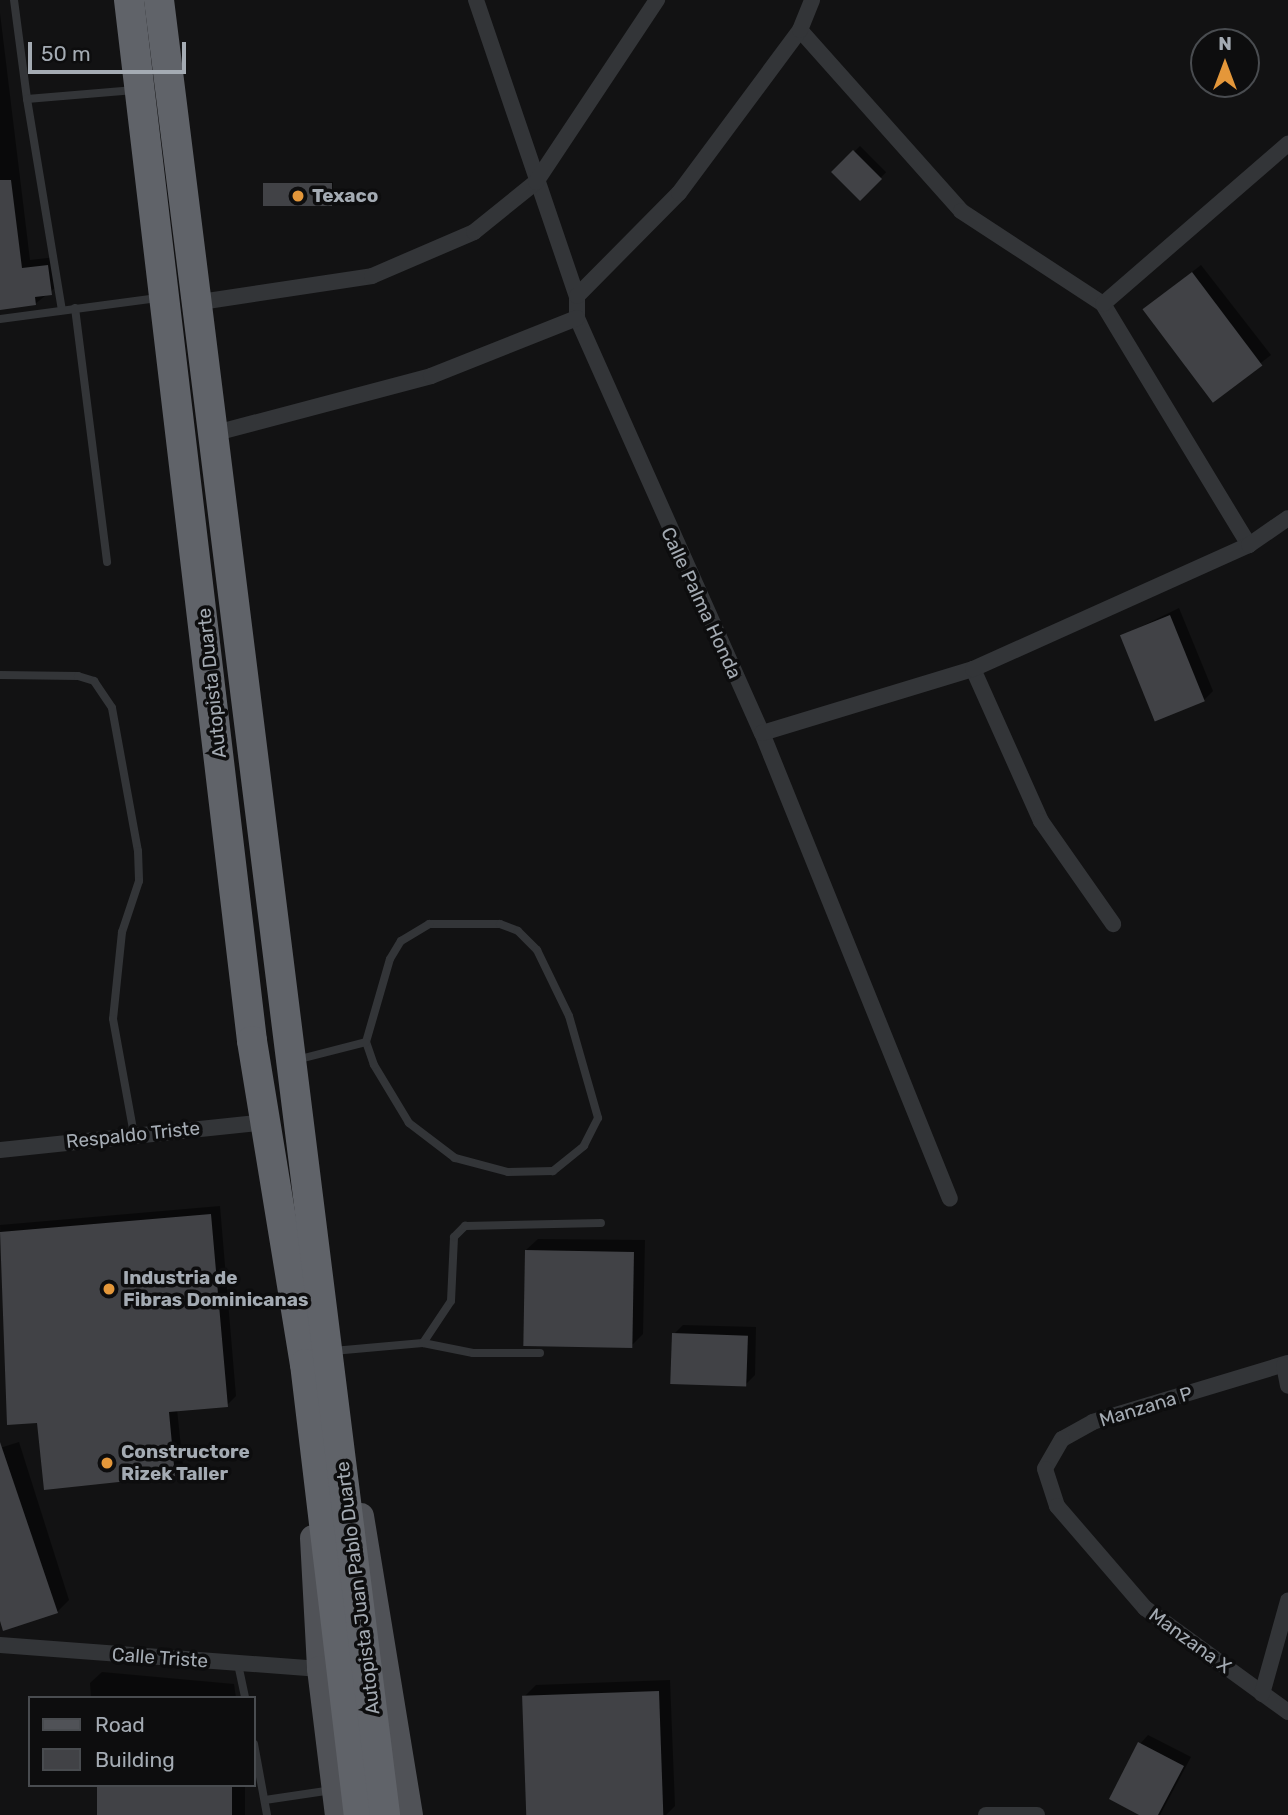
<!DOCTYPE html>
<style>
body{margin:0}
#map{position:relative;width:1288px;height:1815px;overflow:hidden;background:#121213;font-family:Rubik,sans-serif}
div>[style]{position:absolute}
.shadow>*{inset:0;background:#0007;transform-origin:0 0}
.building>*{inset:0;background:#414246;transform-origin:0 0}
.lane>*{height:8px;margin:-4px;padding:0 4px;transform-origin:4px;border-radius:4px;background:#333538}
.street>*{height:16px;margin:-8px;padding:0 8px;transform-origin:8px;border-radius:8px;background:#333538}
.primary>*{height:26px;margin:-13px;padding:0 13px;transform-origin:13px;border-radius:13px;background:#505257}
.highway>*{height:30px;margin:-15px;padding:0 15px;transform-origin:15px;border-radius:15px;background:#606369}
.dots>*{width:19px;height:19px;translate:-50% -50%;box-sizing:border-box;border:4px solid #0d0d0e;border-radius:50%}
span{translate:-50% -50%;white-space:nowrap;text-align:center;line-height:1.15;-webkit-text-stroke:7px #0d0d0e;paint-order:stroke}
.poi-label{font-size:19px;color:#a4abb3;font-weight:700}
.left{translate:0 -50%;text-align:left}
.street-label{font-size:19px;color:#a4abb3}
.legend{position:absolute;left:28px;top:1696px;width:228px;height:91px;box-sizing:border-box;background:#0d0d0e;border:2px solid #494c50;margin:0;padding:9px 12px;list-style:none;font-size:21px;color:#a4abb3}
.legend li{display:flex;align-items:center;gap:14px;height:35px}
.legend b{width:35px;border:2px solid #494c50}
.north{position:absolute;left:1190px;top:28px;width:70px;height:70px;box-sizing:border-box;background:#0d0d0e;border:2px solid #494c50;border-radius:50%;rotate:0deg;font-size:19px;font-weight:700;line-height:28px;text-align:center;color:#a4abb3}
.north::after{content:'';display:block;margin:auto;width:24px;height:32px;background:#e4973a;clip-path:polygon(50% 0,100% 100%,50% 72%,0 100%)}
.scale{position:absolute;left:28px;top:42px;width:158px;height:32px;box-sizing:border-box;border:4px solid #a4abb3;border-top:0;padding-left:9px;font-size:21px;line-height:24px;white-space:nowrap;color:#a4abb3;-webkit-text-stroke:5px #0d0d0e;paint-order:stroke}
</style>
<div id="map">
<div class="shadow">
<i style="clip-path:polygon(0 13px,30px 260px,56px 257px,60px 284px,35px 304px,0 308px)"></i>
<i style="left:860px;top:146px;width:37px;height:37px;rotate:45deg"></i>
<i style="clip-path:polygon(333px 182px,332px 205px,265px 187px,267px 184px)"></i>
<i style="clip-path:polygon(1201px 265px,1271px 355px,1213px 400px,1154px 302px)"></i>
<i style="clip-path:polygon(1179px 608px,1213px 691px,1204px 700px,1122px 636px)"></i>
<i style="clip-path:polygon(220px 1206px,236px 1396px,227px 1405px,177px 1409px,183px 1466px,175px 1475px,38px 1421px,8px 1423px,0 1225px)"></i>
<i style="clip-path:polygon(538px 1239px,645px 1240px,643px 1334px,631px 1346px,526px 1250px)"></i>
<i style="clip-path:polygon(683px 1325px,756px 1327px,755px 1375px,746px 1384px,674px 1334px)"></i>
<i style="clip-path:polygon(19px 1442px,69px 1600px,57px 1612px,0 1615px,0 1448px)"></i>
<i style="clip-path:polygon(102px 1672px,234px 1684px,236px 1698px,91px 1698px,90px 1683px)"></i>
<i style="clip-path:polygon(670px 1680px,675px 1806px,666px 1815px,529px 1815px,524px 1697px,536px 1685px)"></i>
<i style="clip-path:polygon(1148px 1735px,1191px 1757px,1160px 1815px,1143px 1815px,1140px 1744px)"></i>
<i style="left:99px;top:1785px;width:146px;height:30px"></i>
</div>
<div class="building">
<i style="left:853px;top:150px;width:41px;height:31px;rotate:45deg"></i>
<i style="clip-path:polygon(0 180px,11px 180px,22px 268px,48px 265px,52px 295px,35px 297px,36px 305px,0 310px)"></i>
<i style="left:332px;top:183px;width:23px;height:69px;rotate:90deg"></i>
<i style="left:1192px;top:272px;width:117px;height:62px;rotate:53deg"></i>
<i style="left:1170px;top:615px;width:93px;height:54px;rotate:68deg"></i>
<i style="clip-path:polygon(211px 1214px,228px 1407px,169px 1412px,175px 1476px,44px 1490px,37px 1423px,7px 1425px,0 1232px)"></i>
<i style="left:525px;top:1250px;width:109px;height:96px;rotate:1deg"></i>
<i style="left:672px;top:1333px;width:76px;height:51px;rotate:2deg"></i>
<i style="clip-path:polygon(0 1442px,58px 1613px,3px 1631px,0 1621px)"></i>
<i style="left:659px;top:1691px;width:124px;height:137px;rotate:88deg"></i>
<i style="clip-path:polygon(1138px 1742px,1184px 1766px,1158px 1815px,1139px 1815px,1109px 1799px)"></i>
<i style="left:97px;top:1785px;width:135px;height:30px"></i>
</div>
<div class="lane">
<i style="left:14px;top:0;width:100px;rotate:82.5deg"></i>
<i style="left:27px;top:99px;width:108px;rotate:-4.8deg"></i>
<i style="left:27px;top:99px;width:214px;rotate:80.6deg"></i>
<i style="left:75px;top:308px;width:256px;rotate:82.8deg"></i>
<i style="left:0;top:319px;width:159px;rotate:-7.6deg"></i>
<i style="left:0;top:675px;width:78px;rotate:0.7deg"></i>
<i style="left:78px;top:676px;width:17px;rotate:17deg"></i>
<i style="left:94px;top:681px;width:32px;rotate:56deg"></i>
<i style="left:112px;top:708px;width:145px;rotate:79.7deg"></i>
<i style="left:138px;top:851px;width:30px;rotate:88deg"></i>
<i style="left:139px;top:881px;width:54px;rotate:108.4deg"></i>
<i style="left:122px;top:932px;width:87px;rotate:95.9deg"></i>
<i style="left:113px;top:1019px;width:117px;rotate:79.7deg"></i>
<i style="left:429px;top:924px;width:71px"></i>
<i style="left:500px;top:924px;width:19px;rotate:21deg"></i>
<i style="left:518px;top:931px;width:27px;rotate:45deg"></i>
<i style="left:537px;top:950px;width:73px;rotate:64.1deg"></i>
<i style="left:569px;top:1016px;width:106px;rotate:74.1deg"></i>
<i style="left:598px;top:1118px;width:31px;rotate:117deg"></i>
<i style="left:584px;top:1146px;width:40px;rotate:141deg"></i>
<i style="left:553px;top:1171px;width:45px;rotate:178.7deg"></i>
<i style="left:508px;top:1172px;width:55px;rotate:-165.2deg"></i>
<i style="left:455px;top:1158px;width:58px;rotate:-142.7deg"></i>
<i style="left:409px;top:1123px;width:68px;rotate:-121.1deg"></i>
<i style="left:374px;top:1065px;width:24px;rotate:-109deg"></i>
<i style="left:366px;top:1042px;width:86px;rotate:-73.9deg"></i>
<i style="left:390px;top:959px;width:21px;rotate:-59deg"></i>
<i style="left:401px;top:941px;width:33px;rotate:-31deg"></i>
<i style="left:296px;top:1060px;width:72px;rotate:-14.4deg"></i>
<i style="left:423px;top:1343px;width:50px;rotate:-56.3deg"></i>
<i style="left:451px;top:1301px;width:64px;rotate:-87.3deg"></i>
<i style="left:454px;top:1237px;width:16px;rotate:-45deg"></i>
<i style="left:465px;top:1226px;width:136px;rotate:-1.3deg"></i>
<i style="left:333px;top:1351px;width:90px;rotate:-5.1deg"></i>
<i style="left:423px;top:1343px;width:51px;rotate:11.3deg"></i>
<i style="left:473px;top:1353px;width:67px"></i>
<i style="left:238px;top:1664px;width:35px;rotate:78deg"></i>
<i style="left:254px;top:1744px;width:72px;rotate:79.6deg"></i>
<i style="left:265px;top:1800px;width:68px;rotate:-8.5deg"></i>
</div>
<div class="street">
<i style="left:476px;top:0;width:313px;rotate:71.2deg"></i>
<i style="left:577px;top:296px;width:22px;rotate:90deg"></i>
<i style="left:577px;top:318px;width:454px;rotate:66deg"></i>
<i style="left:762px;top:733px;width:502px;rotate:68.03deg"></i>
<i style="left:800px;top:30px;width:242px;rotate:48.3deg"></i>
<i style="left:961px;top:211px;width:170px;rotate:33.2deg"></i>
<i style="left:1103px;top:304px;width:282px;rotate:58.8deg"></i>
<i style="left:577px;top:296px;width:145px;rotate:-45.3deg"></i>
<i style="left:679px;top:193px;width:203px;rotate:-53.4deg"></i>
<i style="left:800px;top:30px;width:32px;rotate:-68deg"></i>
<i style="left:194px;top:303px;width:180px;rotate:-8.6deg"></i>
<i style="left:372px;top:276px;width:111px;rotate:-23.3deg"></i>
<i style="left:474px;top:232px;width:80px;rotate:-38.9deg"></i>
<i style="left:536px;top:182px;width:219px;rotate:-56.4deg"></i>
<i style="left:1103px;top:304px;width:245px;rotate:-40.9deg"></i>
<i style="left:212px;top:434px;width:227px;rotate:-14.8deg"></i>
<i style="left:431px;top:376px;width:157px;rotate:-21.7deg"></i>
<i style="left:973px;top:669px;width:167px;rotate:65.9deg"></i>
<i style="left:1041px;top:821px;width:126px;rotate:55deg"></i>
<i style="left:762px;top:733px;width:220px;rotate:-16.9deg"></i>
<i style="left:973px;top:669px;width:303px;rotate:-24.2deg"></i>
<i style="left:1249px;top:545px;width:47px;rotate:-34.7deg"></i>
<i style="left:0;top:1150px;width:267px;rotate:-6deg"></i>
<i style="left:1288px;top:1363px;width:204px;rotate:163.2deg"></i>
<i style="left:1093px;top:1422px;width:35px;rotate:151deg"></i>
<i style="left:1062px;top:1439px;width:34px;rotate:120deg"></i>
<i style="left:1045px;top:1469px;width:39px;rotate:72deg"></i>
<i style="left:1057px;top:1506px;width:135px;rotate:49.2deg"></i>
<i style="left:1145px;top:1608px;width:177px;rotate:36deg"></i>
<i style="left:1284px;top:1365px;width:21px;rotate:79deg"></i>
<i style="left:0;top:1645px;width:321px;rotate:4.3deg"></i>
<i style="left:1262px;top:1694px;width:97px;rotate:-74.4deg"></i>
<i style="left:986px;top:1815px;width:51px"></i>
</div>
<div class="primary">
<i style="left:361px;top:1516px;width:303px;rotate:80.7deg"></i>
<i style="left:313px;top:1538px;width:131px;rotate:86.9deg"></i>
<i style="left:320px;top:1669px;width:147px;rotate:83deg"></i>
</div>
<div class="highway">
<i style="left:129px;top:0;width:1048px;rotate:83.26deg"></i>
<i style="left:252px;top:1041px;width:327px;rotate:80.7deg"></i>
<i style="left:305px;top:1364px;width:454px;rotate:83.2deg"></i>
<i style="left:159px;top:0;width:1829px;rotate:82.9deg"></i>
</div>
<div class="dots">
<i style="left:298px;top:196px;background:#e4973a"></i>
<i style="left:109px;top:1289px;background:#e4973a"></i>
<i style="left:107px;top:1463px;background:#e4973a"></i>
</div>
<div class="poi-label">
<span class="left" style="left:312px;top:196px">Texaco</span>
<span class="left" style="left:123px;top:1289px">Industria de<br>Fibras Dominicanas</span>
<span class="left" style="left:121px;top:1463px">Constructore<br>Rizek Taller</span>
</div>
<div class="street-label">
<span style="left:701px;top:603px;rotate:65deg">Calle Palma Honda</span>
<span style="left:212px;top:683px;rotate:-96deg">Autopista Duarte</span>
<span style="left:133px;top:1135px;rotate:-6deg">Respaldo Triste</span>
<span style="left:1146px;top:1407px;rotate:-17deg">Manzana P</span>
<span style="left:358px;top:1588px;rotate:-97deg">Autopista Juan Pablo Duarte</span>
<span style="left:1190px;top:1641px;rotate:36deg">Manzana X</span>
<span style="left:160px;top:1658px;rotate:4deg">Calle Triste</span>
</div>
<ul class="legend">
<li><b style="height:9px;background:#505257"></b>Road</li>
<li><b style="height:19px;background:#414246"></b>Building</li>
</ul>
<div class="north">N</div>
<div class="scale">50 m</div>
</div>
